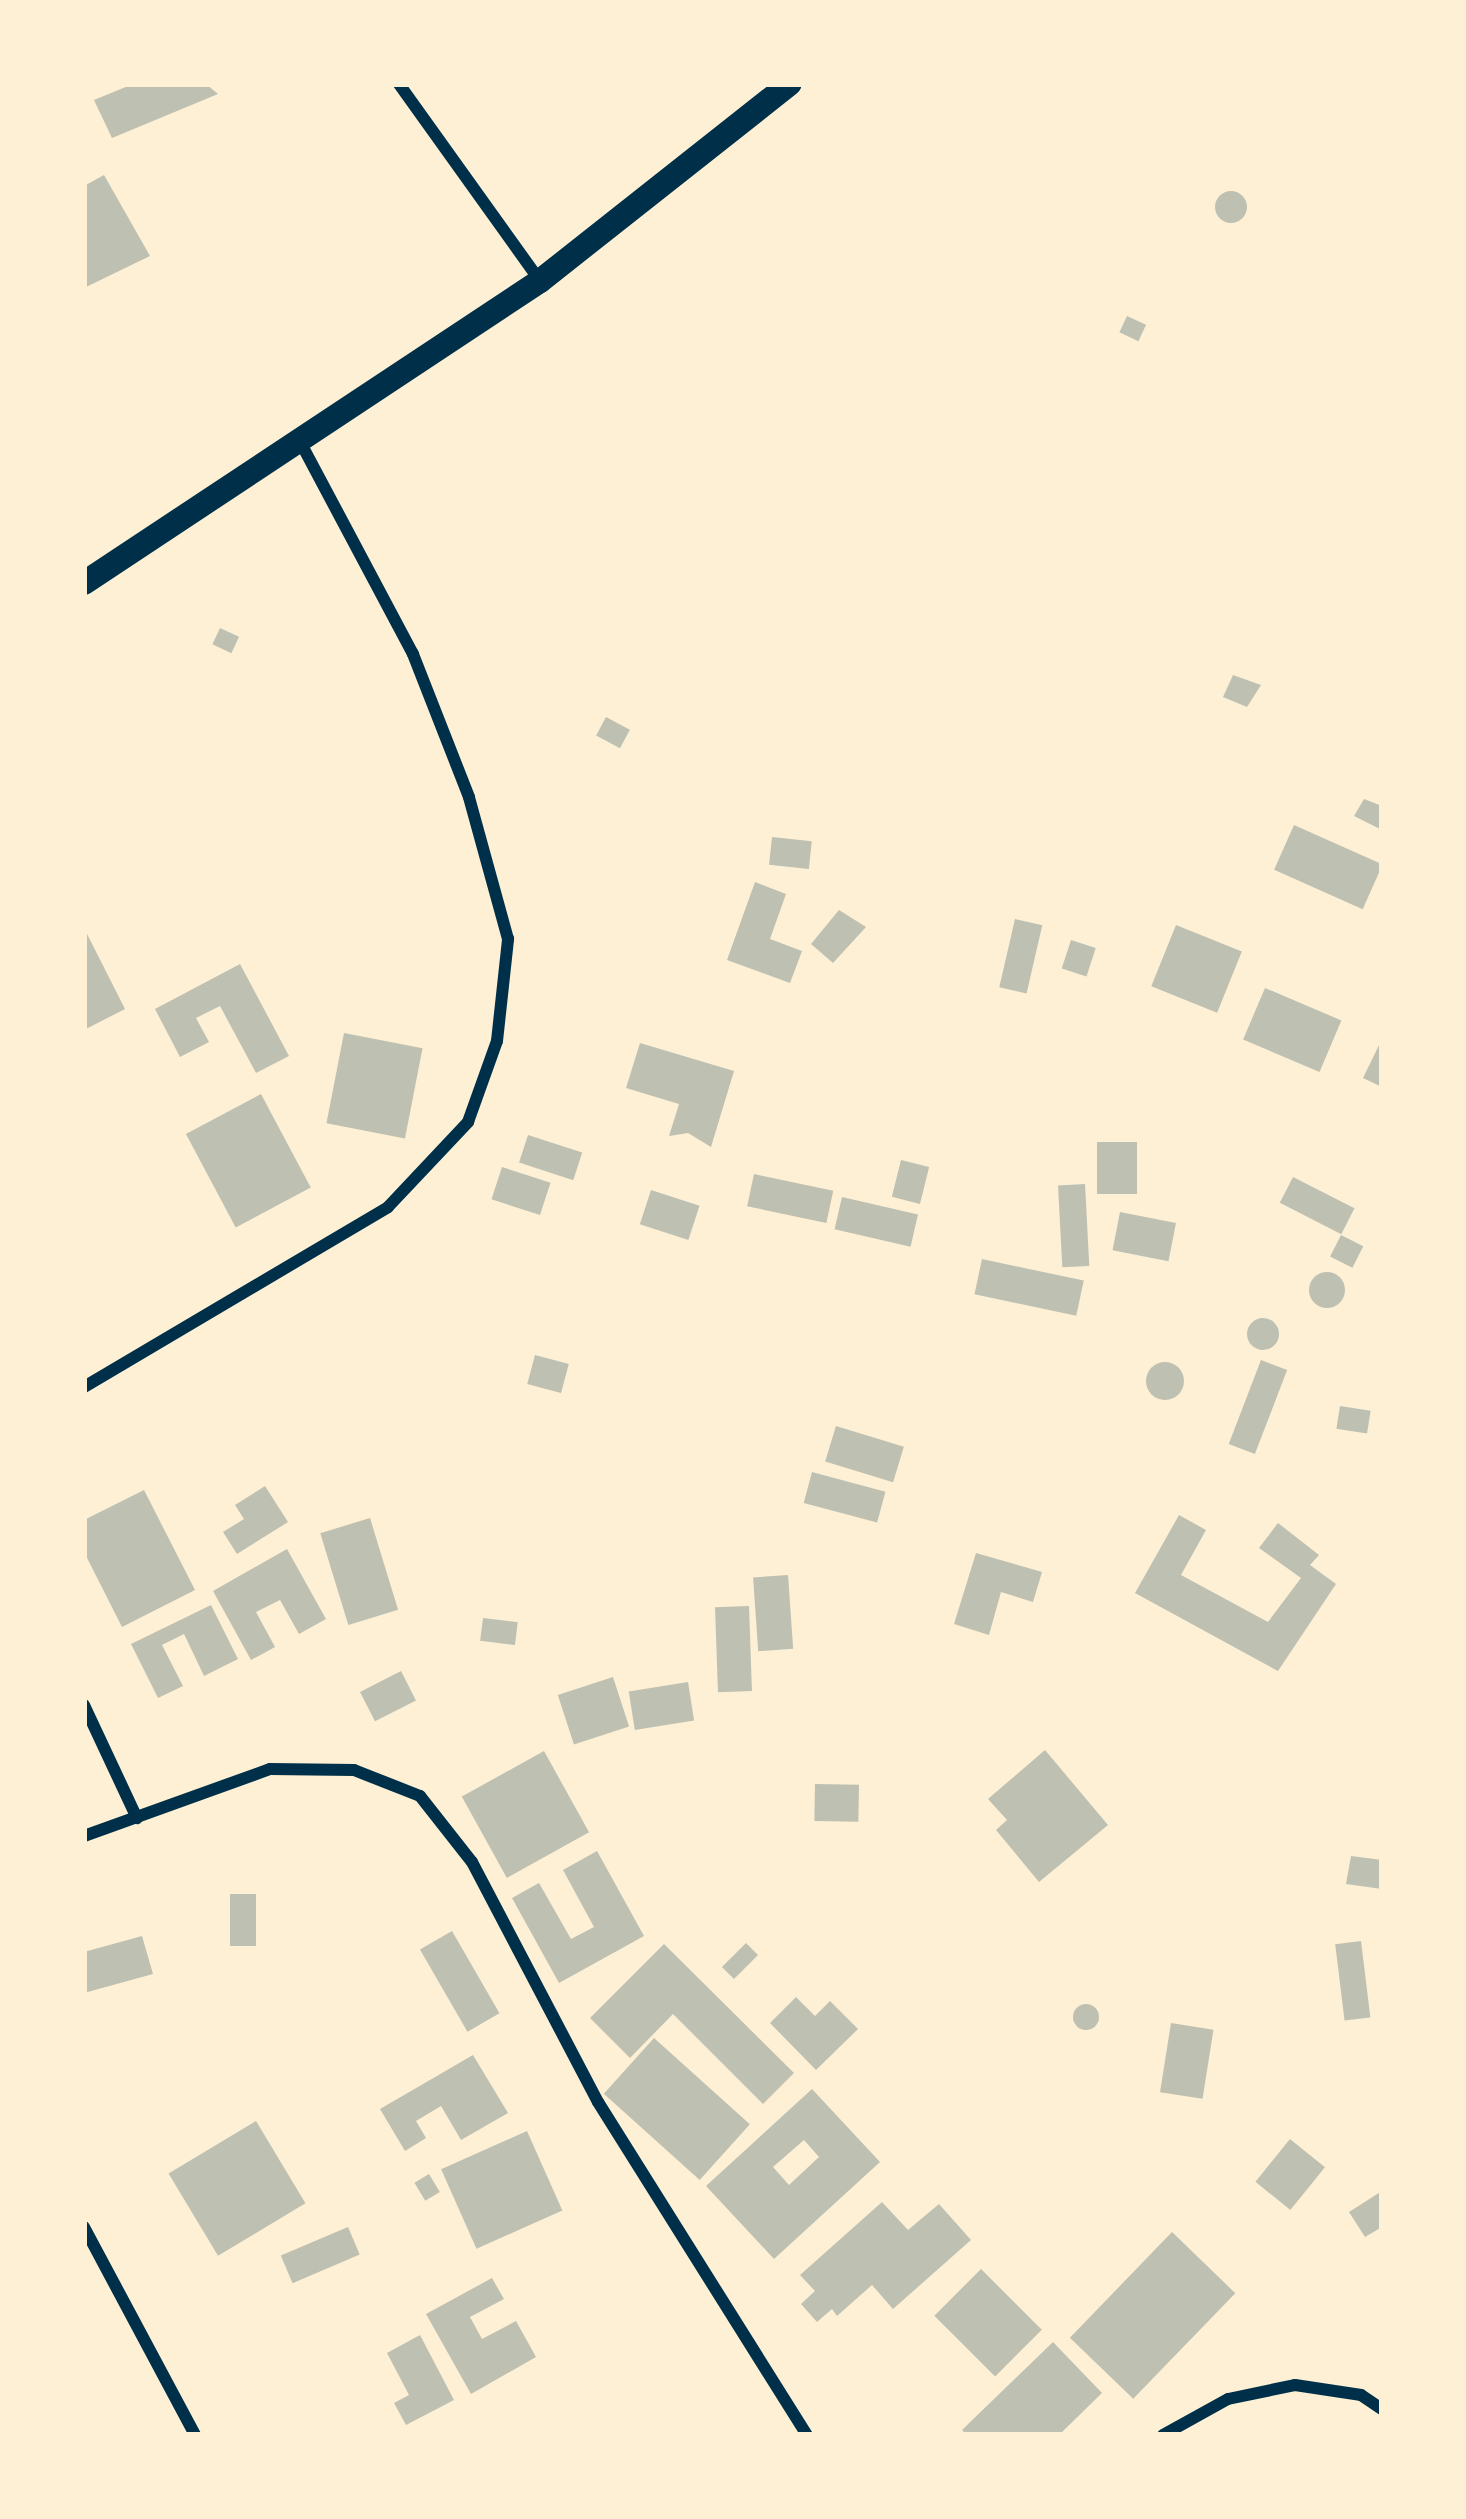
<!DOCTYPE html>
<style>
body{margin:0}
#map{position:relative;width:1466px;height:2519px;overflow:hidden;background:#fdf0d5;font-family:Spectral,serif}
div>[style]{position:absolute}
.building>*{inset:0;background:#bec0b2;transform-origin:0 0}
.round{border-radius:50%}
.minor>*{height:12px;margin:-6px;padding:0 6px;transform-origin:6px;border-radius:6px;background:#003049}
.secondary>*{height:24px;margin:-12px;padding:0 12px;transform-origin:12px;border-radius:12px;background:#003049}
span{translate:-50% -50%;white-space:nowrap;text-align:center;line-height:1.15;-webkit-text-stroke:12px #fdf0d5;paint-order:stroke}
.frame{position:absolute;inset:0;border:87px solid #fdf0d5;pointer-events:none}
</style>
<div id="map">
<div class="building">
<i style="clip-path:polygon(133px 84px,206px 84px,218px 94px,112px 138px,94px 100px)"></i>
<i style="clip-path:polygon(104px 175px,150px 256px,84px 288px,84px 186px)"></i>
<i class="round" style="left:1215px;top:191px;width:32px;height:32px"></i>
<i style="left:1127px;top:316px;width:21px;height:18px;rotate:25deg"></i>
<i style="left:220px;top:628px;width:21px;height:18px;rotate:25deg"></i>
<i style="clip-path:polygon(1233px 675px,1261px 685px,1247px 707px,1223px 697px)"></i>
<i style="left:606px;top:717px;width:27px;height:21px;rotate:28deg"></i>
<i style="clip-path:polygon(1364px 799px,1382px 806px,1382px 830px,1354px 816px)"></i>
<i style="left:1294px;top:825px;width:97px;height:49px;rotate:24deg"></i>
<i style="left:772px;top:837px;width:40px;height:28px;rotate:6deg"></i>
<i style="clip-path:polygon(755px 882px,786px 894px,770px 939px,802px 951px,790px 983px,727px 960px)"></i>
<i style="clip-path:polygon(839px 910px,866px 927px,833px 963px,811px 944px)"></i>
<i style="left:1015px;top:919px;width:28px;height:70px;rotate:13deg"></i>
<i style="left:1176px;top:925px;width:71px;height:66px;rotate:22deg"></i>
<i style="clip-path:polygon(84px 928px,125px 1009px,84px 1030px)"></i>
<i style="left:1071px;top:940px;width:26px;height:30px;rotate:18deg"></i>
<i style="clip-path:polygon(240px 964px,289px 1056px,256px 1073px,220px 1006px,196px 1018px,209px 1042px,180px 1057px,155px 1009px)"></i>
<i style="left:1265px;top:988px;width:83px;height:56px;rotate:23deg"></i>
<i style="left:344px;top:1033px;width:80px;height:92px;rotate:11deg"></i>
<i style="clip-path:polygon(1382px 1039px,1382px 1087px,1363px 1078px)"></i>
<i style="clip-path:polygon(640px 1043px,734px 1071px,711px 1147px,688px 1133px,669px 1136px,679px 1104px,626px 1088px)"></i>
<i style="left:261px;top:1094px;width:106px;height:85px;rotate:62deg"></i>
<i style="left:528px;top:1135px;width:57px;height:29px;rotate:18deg"></i>
<i style="left:1097px;top:1142px;width:40px;height:52px"></i>
<i style="left:901px;top:1160px;width:29px;height:38px;rotate:14deg"></i>
<i style="left:502px;top:1167px;width:51px;height:34px;rotate:18deg"></i>
<i style="left:754px;top:1174px;width:81px;height:33px;rotate:12deg"></i>
<i style="left:1293px;top:1177px;width:69px;height:29px;rotate:27deg"></i>
<i style="left:1085px;top:1184px;width:82px;height:27px;rotate:87deg"></i>
<i style="left:651px;top:1190px;width:51px;height:36px;rotate:18deg"></i>
<i style="left:842px;top:1197px;width:78px;height:33px;rotate:13deg"></i>
<i style="left:1120px;top:1212px;width:57px;height:39px;rotate:11deg"></i>
<i style="left:1341px;top:1235px;width:25px;height:24px;rotate:27deg"></i>
<i style="left:982px;top:1259px;width:104px;height:36px;rotate:12deg"></i>
<i class="round" style="left:1309px;top:1272px;width:36px;height:36px"></i>
<i class="round" style="left:1247px;top:1318px;width:32px;height:32px"></i>
<i style="left:535px;top:1355px;width:35px;height:30px;rotate:15deg"></i>
<i style="left:1261px;top:1360px;width:28px;height:90px;rotate:21deg"></i>
<i class="round" style="left:1146px;top:1362px;width:38px;height:38px"></i>
<i style="left:1340px;top:1406px;width:31px;height:23px;rotate:9deg"></i>
<i style="left:836px;top:1426px;width:71px;height:37px;rotate:17deg"></i>
<i style="left:812px;top:1472px;width:76px;height:32px;rotate:15deg"></i>
<i style="clip-path:polygon(265px 1486px,288px 1522px,237px 1554px,223px 1532px,244px 1519px,235px 1505px)"></i>
<i style="clip-path:polygon(144px 1490px,195px 1590px,122px 1627px,84px 1552px,84px 1520px)"></i>
<i style="clip-path:polygon(1179px 1515px,1206px 1530px,1181px 1575px,1268px 1622px,1301px 1578px,1259px 1548px,1278px 1523px,1319px 1555px,1310px 1565px,1336px 1584px,1278px 1671px,1135px 1593px)"></i>
<i style="left:370px;top:1518px;width:96px;height:52px;rotate:73deg"></i>
<i style="clip-path:polygon(287px 1549px,326px 1619px,299px 1634px,280px 1600px,256px 1612px,275px 1647px,251px 1660px,213px 1591px)"></i>
<i style="clip-path:polygon(976px 1553px,1042px 1572px,1033px 1602px,1001px 1592px,989px 1635px,954px 1624px)"></i>
<i style="left:788px;top:1575px;width:74px;height:35px;rotate:86deg"></i>
<i style="clip-path:polygon(211px 1605px,238px 1659px,204px 1676px,184px 1634px,162px 1645px,183px 1686px,158px 1698px,131px 1644px)"></i>
<i style="left:749px;top:1606px;width:85px;height:34px;rotate:88deg"></i>
<i style="left:483px;top:1618px;width:35px;height:23px;rotate:7deg"></i>
<i style="left:401px;top:1671px;width:33px;height:46px;rotate:63deg"></i>
<i style="left:613px;top:1677px;width:52px;height:58px;rotate:72deg"></i>
<i style="left:688px;top:1682px;width:39px;height:60px;rotate:81deg"></i>
<i style="clip-path:polygon(1045px 1750px,1108px 1825px,1039px 1882px,996px 1830px,1007px 1820px,988px 1799px)"></i>
<i style="left:544px;top:1751px;width:93px;height:94px;rotate:61deg"></i>
<i style="left:815px;top:1784px;width:44px;height:37px;rotate:1deg"></i>
<i style="clip-path:polygon(597px 1851px,644px 1936px,559px 1983px,512px 1898px,539px 1883px,571px 1939px,594px 1927px,563px 1870px)"></i>
<i style="clip-path:polygon(1351px 1856px,1382px 1860px,1382px 1889px,1346px 1884px)"></i>
<i style="left:230px;top:1894px;width:26px;height:52px"></i>
<i style="left:452px;top:1931px;width:95px;height:37px;rotate:60deg"></i>
<i style="clip-path:polygon(142px 1936px,153px 1974px,84px 1993px,84px 1952px)"></i>
<i style="left:1361px;top:1941px;width:77px;height:26px;rotate:83deg"></i>
<i style="left:746px;top:1943px;width:17px;height:34px;rotate:45deg"></i>
<i style="clip-path:polygon(664px 1944px,794px 2073px,763px 2104px,673px 2014px,630px 2058px,590px 2018px)"></i>
<i style="clip-path:polygon(796px 1997px,815px 2016px,830px 2001px,858px 2029px,816px 2070px,770px 2023px)"></i>
<i class="round" style="left:1073px;top:2004px;width:26px;height:26px"></i>
<i style="left:1171px;top:2023px;width:43px;height:70px;rotate:9deg"></i>
<i style="left:654px;top:2038px;width:129px;height:75px;rotate:42deg"></i>
<i style="clip-path:polygon(473px 2055px,508px 2113px,461px 2140px,441px 2106px,416px 2121px,426px 2138px,405px 2151px,380px 2109px)"></i>
<i style="clip-path:polygon(evenodd,812px 2089px,880px 2162px,774px 2259px,706px 2186px,812px 2089px,804px 2140px,819px 2157px,789px 2185px,773px 2167px,804px 2140px)"></i>
<i style="left:256px;top:2121px;width:96px;height:102px;rotate:59deg"></i>
<i style="left:527px;top:2131px;width:87px;height:94px;rotate:66deg"></i>
<i style="left:1290px;top:2139px;width:45px;height:55px;rotate:39deg"></i>
<i style="left:429px;top:2174px;width:21px;height:17px;rotate:59deg"></i>
<i style="clip-path:polygon(1382px 2191px,1382px 2227px,1365px 2237px,1349px 2212px)"></i>
<i style="clip-path:polygon(882px 2202px,908px 2230px,939px 2204px,971px 2240px,893px 2309px,872px 2285px,837px 2316px,832px 2309px,817px 2322px,801px 2304px,815px 2291px,800px 2275px)"></i>
<i style="left:348px;top:2227px;width:30px;height:73px;rotate:67deg"></i>
<i style="left:1172px;top:2232px;width:88px;height:147px;rotate:44deg"></i>
<i style="left:981px;top:2269px;width:86px;height:66px;rotate:45deg"></i>
<i style="clip-path:polygon(492px 2278px,504px 2299px,470px 2317px,482px 2339px,516px 2321px,536px 2357px,471px 2394px,426px 2314px)"></i>
<i style="clip-path:polygon(420px 2335px,454px 2400px,406px 2425px,394px 2403px,409px 2395px,387px 2353px)"></i>
<i style="clip-path:polygon(1053px 2342px,1102px 2393px,1059px 2435px,967px 2435px,962px 2430px)"></i>
</div>
<div class="minor">
<i style="left:399px;top:84px;width:242px;rotate:54.4deg"></i>
<i style="left:84px;top:1387px;width:353px;rotate:-30.6deg"></i>
<i style="left:388px;top:1207px;width:117px;rotate:-46.7deg"></i>
<i style="left:468px;top:1122px;width:86px;rotate:-70.3deg"></i>
<i style="left:497px;top:1041px;width:103px;rotate:-83.8deg"></i>
<i style="left:508px;top:939px;width:147px;rotate:-105.4deg"></i>
<i style="left:469px;top:797px;width:154px;rotate:-111.4deg"></i>
<i style="left:413px;top:654px;width:237px;rotate:-118deg"></i>
<i style="left:84px;top:1705px;width:125px;rotate:64.9deg"></i>
<i style="left:84px;top:1836px;width:198px;rotate:-19.8deg"></i>
<i style="left:270px;top:1769px;width:84px;rotate:0.7deg"></i>
<i style="left:354px;top:1770px;width:71px;rotate:21.5deg"></i>
<i style="left:420px;top:1796px;width:84px;rotate:51.8deg"></i>
<i style="left:472px;top:1862px;width:271px;rotate:62.3deg"></i>
<i style="left:598px;top:2102px;width:393px;rotate:57.9deg"></i>
<i style="left:84px;top:2227px;width:236px;rotate:61.9deg"></i>
<i style="left:1163px;top:2435px;width:74px;rotate:-29deg"></i>
<i style="left:1228px;top:2399px;width:68px;rotate:-11.8deg"></i>
<i style="left:1295px;top:2385px;width:67px;rotate:8.6deg"></i>
<i style="left:1361px;top:2395px;width:25px;rotate:34deg"></i>
</div>
<div class="secondary">
<i style="left:84px;top:583px;width:547px;rotate:-33.52deg"></i>
<i style="left:540px;top:281px;width:318px;rotate:-38.3deg"></i>
</div>
<div class="frame"></div>
</div>
